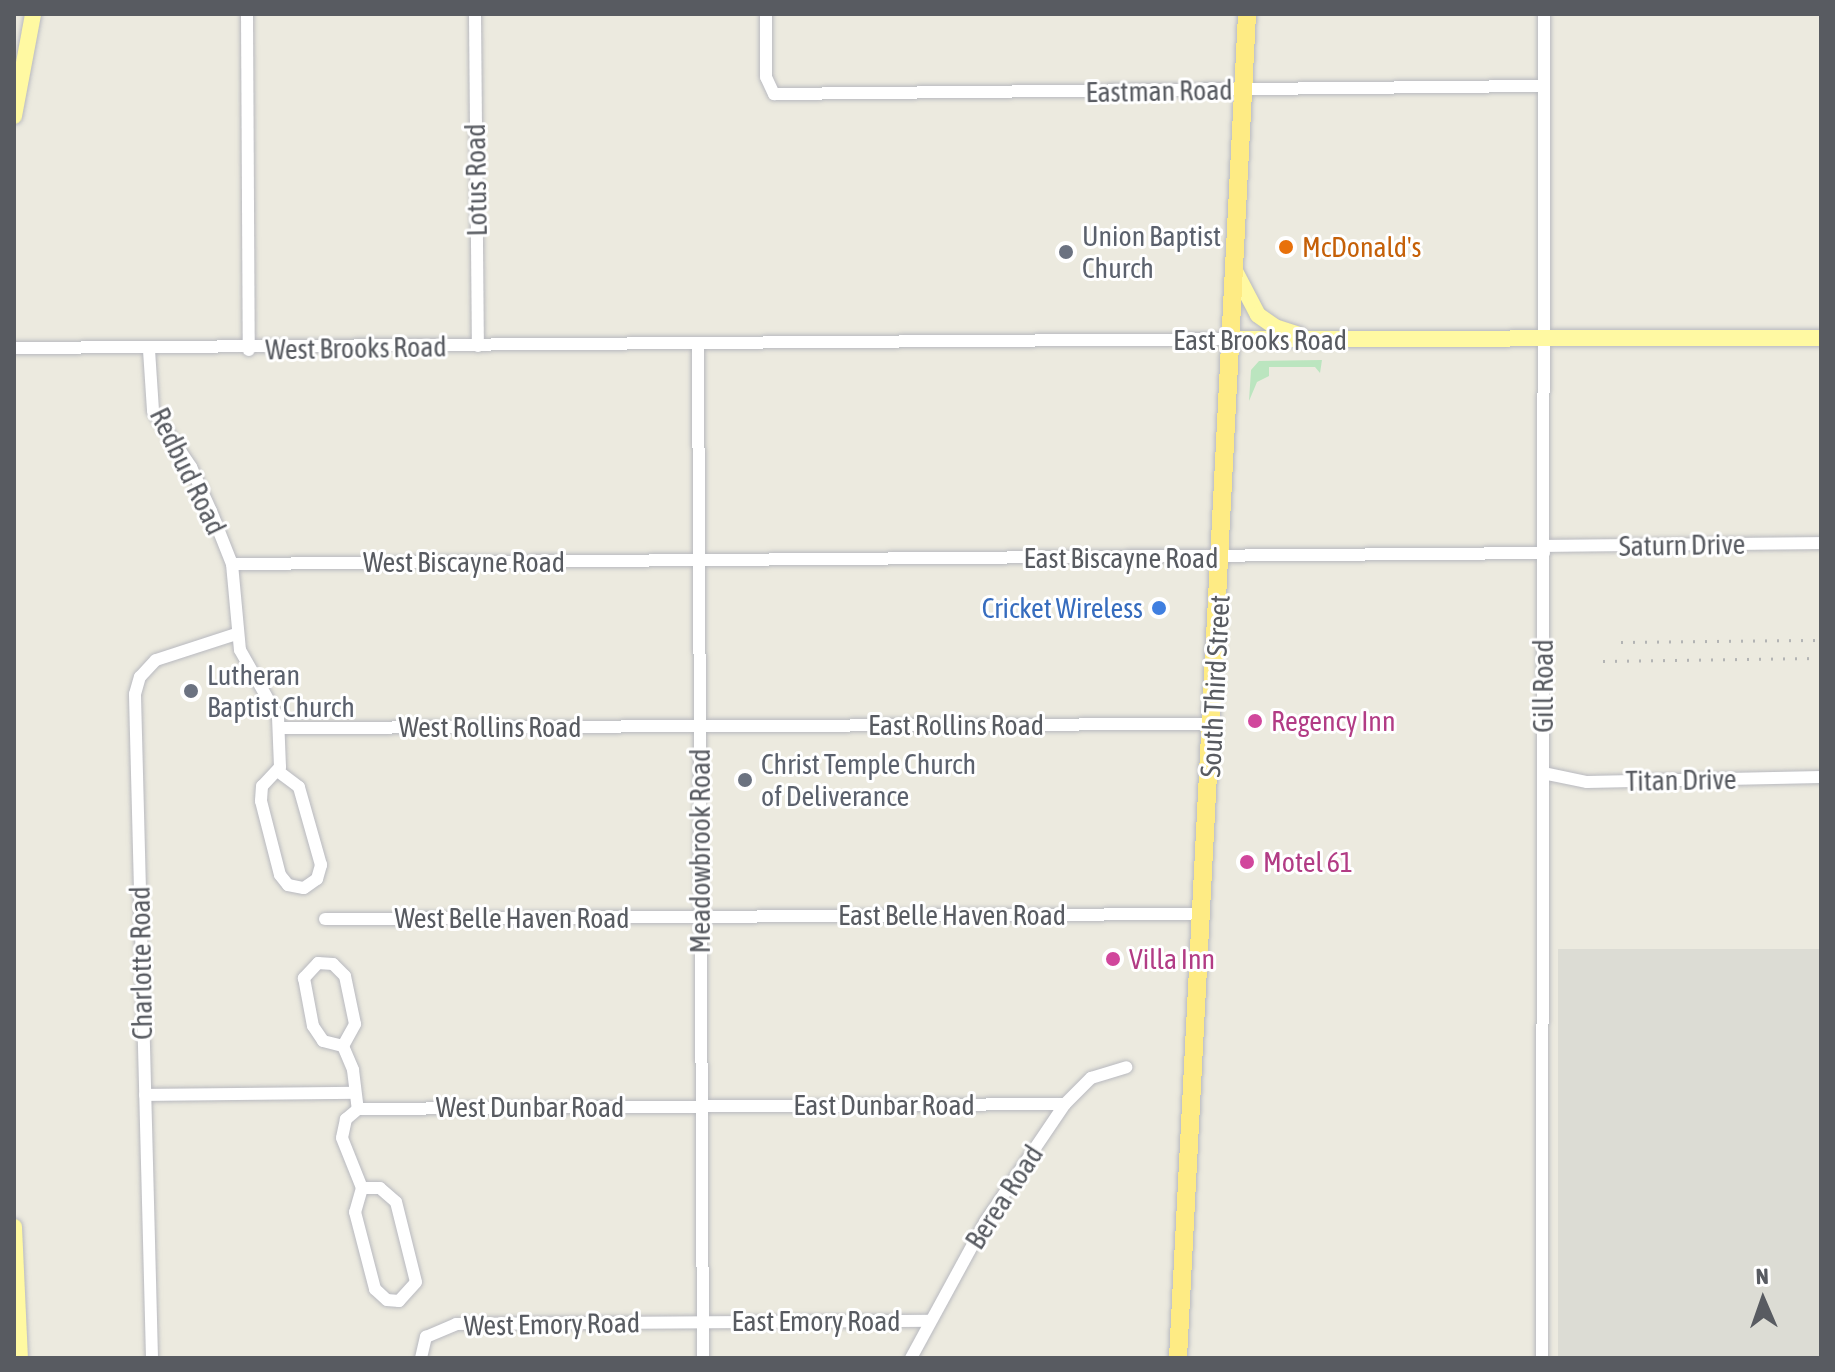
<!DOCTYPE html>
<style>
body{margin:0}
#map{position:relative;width:1835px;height:1372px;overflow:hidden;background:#eceadf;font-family:"Asap Condensed",sans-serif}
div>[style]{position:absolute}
.industrial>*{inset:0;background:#dcdcd4;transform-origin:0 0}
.green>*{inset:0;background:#bbe5bf}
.roads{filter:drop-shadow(0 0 2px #b8b9bf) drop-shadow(0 0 2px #b8b9bf)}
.minor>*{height:12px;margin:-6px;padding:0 6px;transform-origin:6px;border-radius:6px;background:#fff}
.major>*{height:16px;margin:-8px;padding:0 8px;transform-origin:8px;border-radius:8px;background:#fff9a2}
.highway>*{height:18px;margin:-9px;padding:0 9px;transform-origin:9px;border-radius:9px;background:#feeb84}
.rail>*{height:3px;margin-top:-1.5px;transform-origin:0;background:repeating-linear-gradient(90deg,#b3b4b4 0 2px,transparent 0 12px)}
.dots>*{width:22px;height:22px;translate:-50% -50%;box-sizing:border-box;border:4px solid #fff;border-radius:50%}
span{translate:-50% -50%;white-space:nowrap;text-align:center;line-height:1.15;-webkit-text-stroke:6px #fff;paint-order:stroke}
.street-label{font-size:28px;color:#585b61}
.worship-label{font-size:28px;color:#5b616d}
.left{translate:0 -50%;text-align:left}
.food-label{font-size:28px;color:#c56008}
.shop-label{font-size:28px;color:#366cbe}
.right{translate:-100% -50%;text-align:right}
.hotel-label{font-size:28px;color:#b23c85}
.frame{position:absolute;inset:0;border:16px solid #585b61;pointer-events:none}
.north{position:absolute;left:1723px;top:1260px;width:80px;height:80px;-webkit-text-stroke:6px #fff;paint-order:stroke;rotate:358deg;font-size:22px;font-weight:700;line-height:32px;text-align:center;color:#585b61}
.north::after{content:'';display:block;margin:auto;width:28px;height:36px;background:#585b61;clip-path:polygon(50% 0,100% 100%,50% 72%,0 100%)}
</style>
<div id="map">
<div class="industrial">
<i style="left:1821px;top:949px;width:409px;height:263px;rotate:90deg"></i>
</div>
<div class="green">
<i style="clip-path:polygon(1322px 360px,1320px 373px,1315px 367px,1269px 367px,1269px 376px,1257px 382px,1249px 401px,1251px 370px,1259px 361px)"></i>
</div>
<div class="roads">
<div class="minor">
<i style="left:247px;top:14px;width:336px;rotate:89.7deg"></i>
<i style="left:475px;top:14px;width:332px;rotate:89.5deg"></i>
<i style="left:766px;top:14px;width:63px;rotate:90deg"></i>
<i style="left:766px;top:77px;width:19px;rotate:65deg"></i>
<i style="left:774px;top:94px;width:770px;rotate:-0.6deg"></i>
<i style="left:698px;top:344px;width:1014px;rotate:89.72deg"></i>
<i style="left:14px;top:348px;width:1217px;rotate:-0.42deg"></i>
<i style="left:149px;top:350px;width:61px;rotate:86.2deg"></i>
<i style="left:153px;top:411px;width:68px;rotate:55.8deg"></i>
<i style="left:191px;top:467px;width:48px;rotate:65.6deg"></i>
<i style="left:211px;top:511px;width:57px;rotate:68.4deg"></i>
<i style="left:232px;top:564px;width:86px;rotate:84.7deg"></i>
<i style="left:240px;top:650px;width:77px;rotate:60.4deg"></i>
<i style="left:278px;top:717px;width:50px;rotate:87.7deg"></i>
<i style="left:280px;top:767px;width:26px;rotate:133deg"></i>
<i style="left:262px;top:786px;width:15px;rotate:94deg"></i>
<i style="left:261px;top:801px;width:76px;rotate:75.6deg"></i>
<i style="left:280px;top:875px;width:13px;rotate:51deg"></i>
<i style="left:288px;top:885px;width:16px;rotate:11deg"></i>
<i style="left:304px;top:888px;width:16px;rotate:-35deg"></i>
<i style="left:317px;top:879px;width:15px;rotate:-74deg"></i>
<i style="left:321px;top:865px;width:81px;rotate:-105.8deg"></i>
<i style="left:299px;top:787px;width:26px;rotate:-143deg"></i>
<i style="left:1544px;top:546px;width:277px;rotate:-0.6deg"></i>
<i style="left:232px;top:564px;width:1312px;rotate:-0.48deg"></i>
<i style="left:280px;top:728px;width:933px;rotate:-0.25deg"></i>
<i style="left:1543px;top:773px;width:45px;rotate:11.6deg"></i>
<i style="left:1587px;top:782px;width:234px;rotate:-1.2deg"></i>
<i style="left:325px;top:919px;width:879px;rotate:-0.33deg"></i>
<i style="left:343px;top:1046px;width:25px;rotate:-61deg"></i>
<i style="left:355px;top:1024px;width:49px;rotate:-101.8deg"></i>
<i style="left:345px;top:976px;width:17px;rotate:-135deg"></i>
<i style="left:333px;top:964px;width:15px;rotate:-176deg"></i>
<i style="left:318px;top:963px;width:21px;rotate:133deg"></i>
<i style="left:304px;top:978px;width:49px;rotate:79.4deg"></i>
<i style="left:313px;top:1026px;width:18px;rotate:56deg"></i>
<i style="left:323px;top:1041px;width:21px;rotate:14deg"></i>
<i style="left:343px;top:1046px;width:26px;rotate:67deg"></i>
<i style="left:353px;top:1070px;width:39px;rotate:83deg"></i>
<i style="left:358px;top:1109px;width:16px;rotate:140deg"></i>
<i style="left:346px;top:1119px;width:19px;rotate:102deg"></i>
<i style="left:342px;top:1138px;width:54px;rotate:68.2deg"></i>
<i style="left:362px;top:1188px;width:25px;rotate:106deg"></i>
<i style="left:355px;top:1212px;width:80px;rotate:75.4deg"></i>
<i style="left:375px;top:1289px;width:16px;rotate:43deg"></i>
<i style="left:387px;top:1300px;width:12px;rotate:5deg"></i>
<i style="left:399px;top:1301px;width:25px;rotate:-48deg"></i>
<i style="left:416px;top:1282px;width:82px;rotate:-104deg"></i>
<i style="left:396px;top:1202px;width:21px;rotate:-139deg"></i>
<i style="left:380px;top:1188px;width:18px;rotate:180deg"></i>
<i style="left:145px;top:1095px;width:208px;rotate:-0.6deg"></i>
<i style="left:358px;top:1109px;width:707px;rotate:-0.41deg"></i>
<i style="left:152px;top:1358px;width:664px;rotate:-91.47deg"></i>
<i style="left:135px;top:694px;width:18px;rotate:-74deg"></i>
<i style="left:140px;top:677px;width:23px;rotate:-47deg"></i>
<i style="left:156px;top:660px;width:84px;rotate:-18deg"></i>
<i style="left:421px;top:1358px;width:22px;rotate:-77deg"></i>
<i style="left:426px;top:1337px;width:33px;rotate:-23deg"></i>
<i style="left:456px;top:1324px;width:474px;rotate:-0.4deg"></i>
<i style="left:911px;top:1358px;width:155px;rotate:-61.4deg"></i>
<i style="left:985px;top:1222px;width:143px;rotate:-55.9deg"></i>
<i style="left:1065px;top:1104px;width:37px;rotate:-45deg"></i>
<i style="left:1091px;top:1078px;width:37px;rotate:-17deg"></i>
<i style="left:1542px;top:1358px;width:1344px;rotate:-89.91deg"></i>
</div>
<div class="major">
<i style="left:14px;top:116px;width:104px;rotate:-79.4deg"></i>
<i style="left:1236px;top:273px;width:47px;rotate:62.4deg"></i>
<i style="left:1258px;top:315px;width:21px;rotate:35deg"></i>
<i style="left:1275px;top:327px;width:26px;rotate:18deg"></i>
<i style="left:1231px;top:339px;width:590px;rotate:-0.1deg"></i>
<i style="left:14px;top:1227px;width:131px;rotate:87.4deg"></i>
</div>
<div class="highway">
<i style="left:1178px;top:1358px;width:1346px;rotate:-87.06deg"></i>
</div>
</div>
<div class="rail">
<i style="left:1621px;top:642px;width:200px;rotate:-0.6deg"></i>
<i style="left:1603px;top:661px;width:218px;rotate:-0.8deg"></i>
</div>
<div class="dots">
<i style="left:1286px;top:247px;background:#e8710a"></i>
<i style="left:1066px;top:252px;background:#6b7280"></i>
<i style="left:1159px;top:608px;background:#3f7fe0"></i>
<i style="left:191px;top:691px;background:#6b7280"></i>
<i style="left:1255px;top:721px;background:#d1479c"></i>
<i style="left:745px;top:780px;background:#6b7280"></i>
<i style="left:1247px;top:862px;background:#d1479c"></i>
<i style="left:1113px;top:959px;background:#d1479c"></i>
</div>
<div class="street-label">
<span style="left:1159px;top:91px;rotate:-1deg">Eastman Road</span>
<span style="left:476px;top:180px;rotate:-91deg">Lotus Road</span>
<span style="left:1260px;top:340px">East Brooks Road</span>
<span style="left:356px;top:348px;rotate:-1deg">West Brooks Road</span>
<span style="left:188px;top:471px;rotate:64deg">Redbud Road</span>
<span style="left:1682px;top:545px;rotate:-1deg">Saturn Drive</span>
<span style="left:1121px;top:558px">East Biscayne Road</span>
<span style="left:464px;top:562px">West Biscayne Road</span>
<span style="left:1215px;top:686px;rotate:-87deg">South Third Street</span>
<span style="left:1543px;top:686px;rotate:-90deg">Gill Road</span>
<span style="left:956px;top:725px">East Rollins Road</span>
<span style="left:490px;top:727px">West Rollins Road</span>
<span style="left:1681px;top:780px;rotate:-1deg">Titan Drive</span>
<span style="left:700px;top:851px;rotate:-90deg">Meadowbrook Road</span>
<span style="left:952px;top:915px">East Belle Haven Road</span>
<span style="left:512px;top:918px">West Belle Haven Road</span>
<span style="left:141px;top:963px;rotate:-91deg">Charlotte Road</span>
<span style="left:884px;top:1105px">East Dunbar Road</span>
<span style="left:530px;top:1107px">West Dunbar Road</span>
<span style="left:1004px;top:1197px;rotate:-57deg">Berea Road</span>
<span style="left:816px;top:1321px">East Emory Road</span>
<span style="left:552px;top:1324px;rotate:-1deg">West Emory Road</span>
</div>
<div class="worship-label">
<span class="left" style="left:1082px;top:252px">Union Baptist<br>Church</span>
<span class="left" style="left:207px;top:691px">Lutheran<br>Baptist Church</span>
<span class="left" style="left:761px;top:780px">Christ Temple Church<br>of Deliverance</span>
</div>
<div class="food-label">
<span class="left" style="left:1302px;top:247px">McDonald's</span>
</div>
<div class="shop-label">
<span class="right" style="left:1143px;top:608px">Cricket Wireless</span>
</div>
<div class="hotel-label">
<span class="left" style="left:1271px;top:721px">Regency Inn</span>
<span class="left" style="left:1263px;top:862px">Motel 61</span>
<span class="left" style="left:1129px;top:959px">Villa Inn</span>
</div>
<div class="frame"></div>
<div class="north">N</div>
</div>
